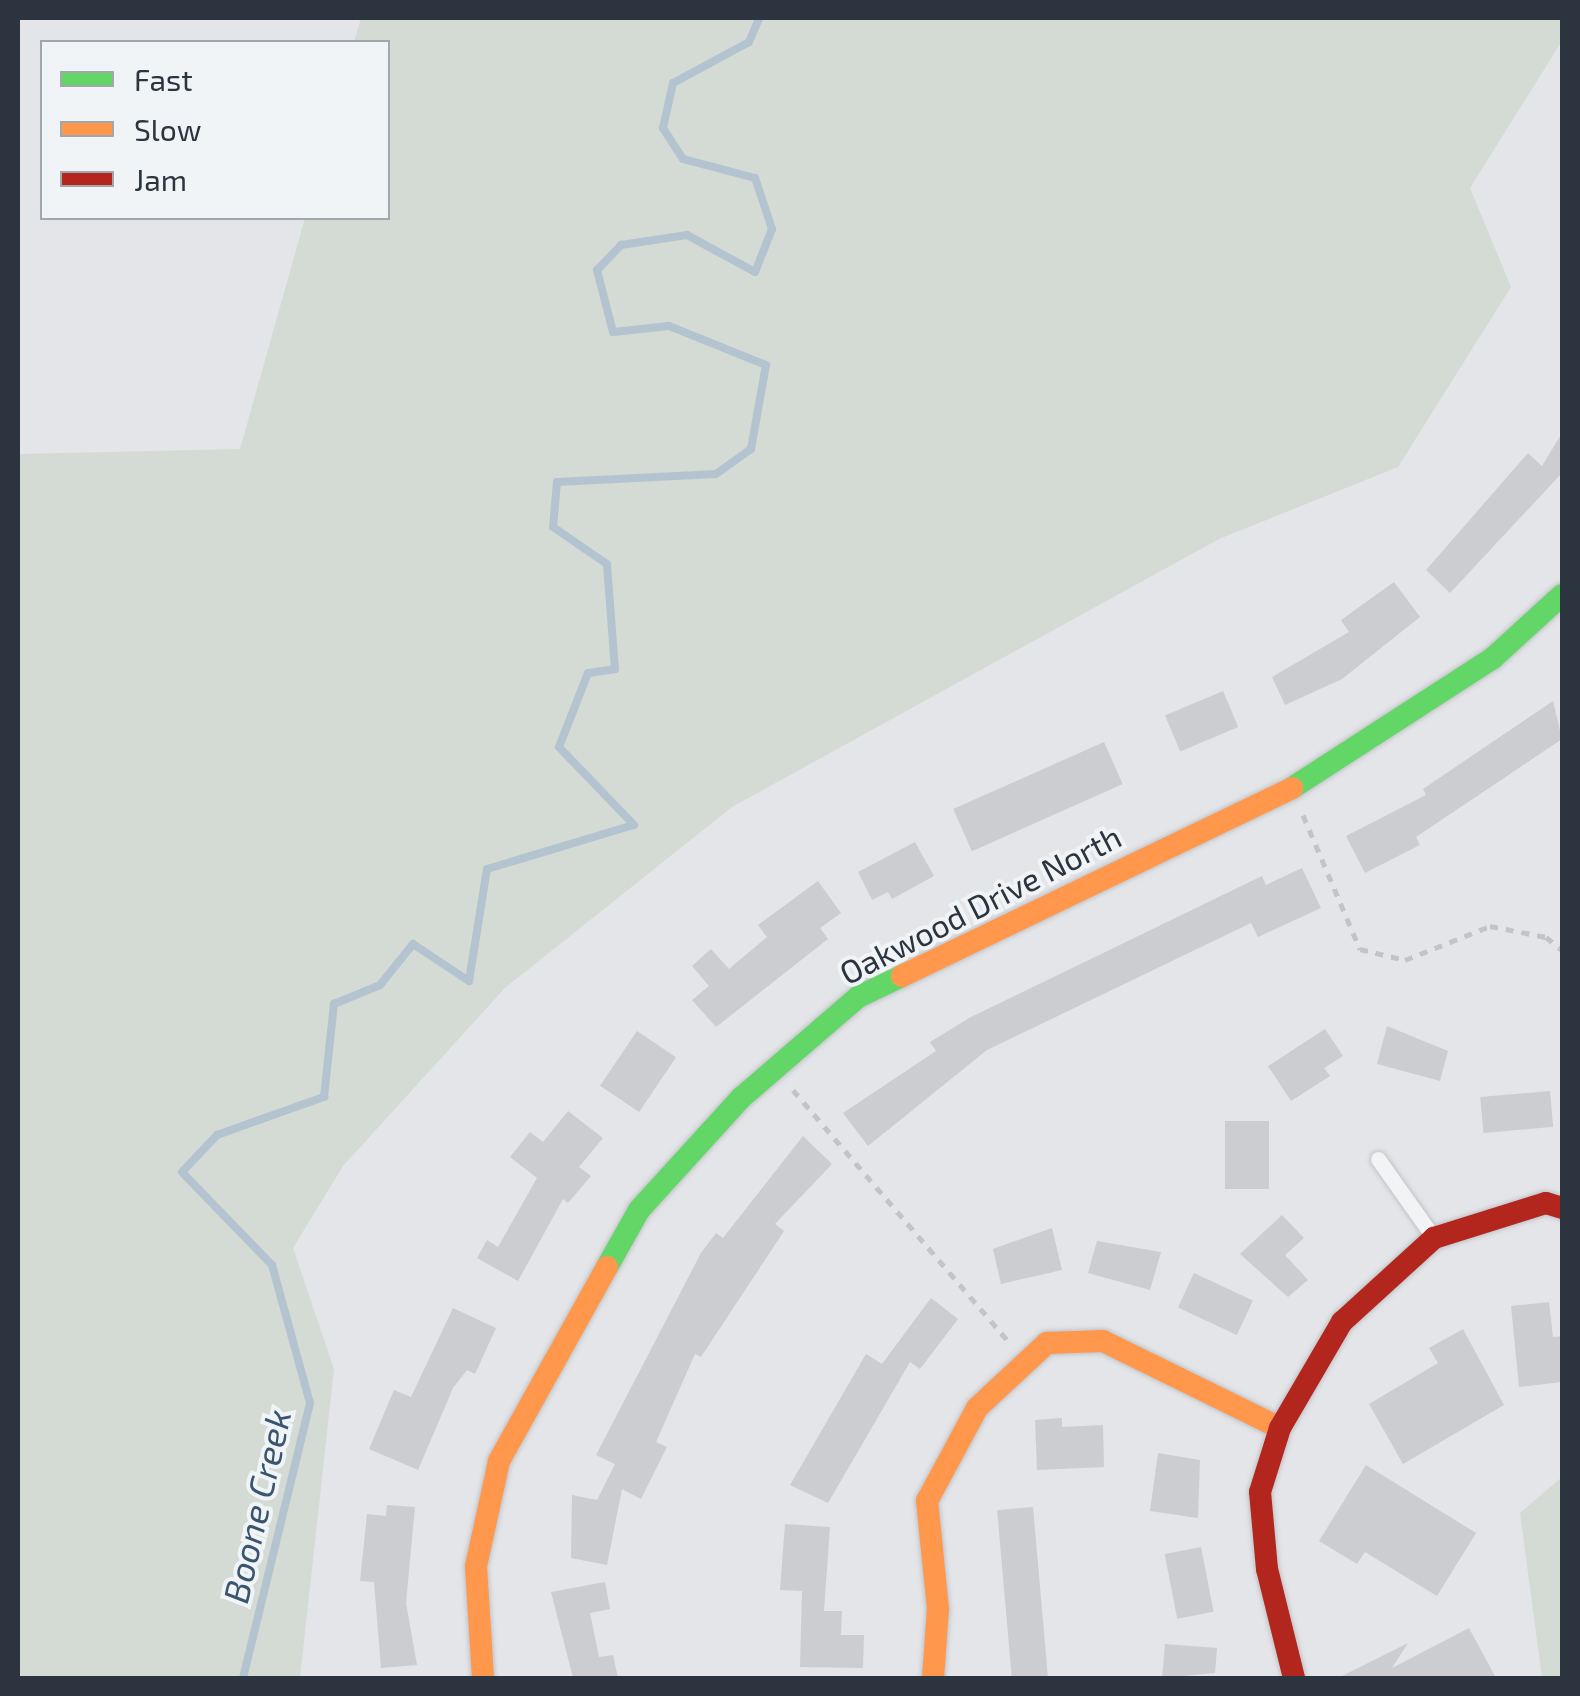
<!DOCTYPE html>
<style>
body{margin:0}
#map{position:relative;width:1580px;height:1696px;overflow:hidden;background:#e3e5e8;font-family:"Exo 2",sans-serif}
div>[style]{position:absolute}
.green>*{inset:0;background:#d4dbd4}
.stream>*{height:8px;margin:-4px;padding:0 4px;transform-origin:4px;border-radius:4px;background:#b4c3d0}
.building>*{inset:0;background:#cbcdd0;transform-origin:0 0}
.path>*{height:5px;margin-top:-2.5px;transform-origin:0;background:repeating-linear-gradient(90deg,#c4c4c7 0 8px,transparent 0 16px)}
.roads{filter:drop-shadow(0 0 2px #c1c3c6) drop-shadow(0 0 2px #c1c3c6)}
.lane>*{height:15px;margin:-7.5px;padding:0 7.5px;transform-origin:7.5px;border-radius:7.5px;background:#f2f3f4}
.fast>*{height:22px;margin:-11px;padding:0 11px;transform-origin:11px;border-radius:11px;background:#63d668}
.slow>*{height:22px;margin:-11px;padding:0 11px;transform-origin:11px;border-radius:11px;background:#ff974d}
.jam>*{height:22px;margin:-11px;padding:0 11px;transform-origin:11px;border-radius:11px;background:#b3261e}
span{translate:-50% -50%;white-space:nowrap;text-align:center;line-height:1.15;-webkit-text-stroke:8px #f1f4f6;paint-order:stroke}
.street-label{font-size:32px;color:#2b343f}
.water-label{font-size:35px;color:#39556f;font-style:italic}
.frame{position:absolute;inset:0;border:20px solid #2b343f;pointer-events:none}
.legend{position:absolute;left:40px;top:40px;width:350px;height:180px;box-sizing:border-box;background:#f1f4f6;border:2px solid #a2a7ad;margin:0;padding:12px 18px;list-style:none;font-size:30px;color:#2b343f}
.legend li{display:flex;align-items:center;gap:20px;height:50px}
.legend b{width:50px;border:2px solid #a2a7ad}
</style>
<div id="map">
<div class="green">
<i style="clip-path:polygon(361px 18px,1562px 18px,1562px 41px,1470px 188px,1511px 287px,1398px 467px,1219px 539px,732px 807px,505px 988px,343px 1166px,293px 1248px,334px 1369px,300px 1678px,18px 1678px,18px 454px,240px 449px,305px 218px,388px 218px,388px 42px,354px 42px)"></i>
<i style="clip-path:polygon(1562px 1477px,1562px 1678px,1542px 1678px,1520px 1513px)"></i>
</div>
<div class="stream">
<i style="left:243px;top:1678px;width:283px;rotate:-76.3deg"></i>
<i style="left:310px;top:1403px;width:143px;rotate:-105.4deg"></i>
<i style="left:272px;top:1265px;width:129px;rotate:-134.1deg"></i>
<i style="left:182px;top:1172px;width:51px;rotate:-46.6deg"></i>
<i style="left:217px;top:1135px;width:114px;rotate:-19.6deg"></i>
<i style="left:324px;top:1097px;width:94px;rotate:-83.9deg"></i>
<i style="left:334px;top:1004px;width:50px;rotate:-22.4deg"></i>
<i style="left:380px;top:985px;width:53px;rotate:-51.2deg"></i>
<i style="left:413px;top:944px;width:67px;rotate:33.5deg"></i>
<i style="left:469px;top:981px;width:113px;rotate:-80.9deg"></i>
<i style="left:487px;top:869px;width:153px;rotate:-16.7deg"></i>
<i style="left:634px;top:825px;width:108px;rotate:-133.9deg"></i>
<i style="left:559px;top:747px;width:79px;rotate:-68.6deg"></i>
<i style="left:588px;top:673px;width:27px;rotate:-8deg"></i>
<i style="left:615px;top:669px;width:105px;rotate:-94.4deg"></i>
<i style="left:607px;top:564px;width:65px;rotate:-145.6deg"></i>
<i style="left:553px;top:527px;width:45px;rotate:-84.9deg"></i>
<i style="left:557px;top:482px;width:159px;rotate:-2.9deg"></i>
<i style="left:716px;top:474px;width:43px;rotate:-35.5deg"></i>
<i style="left:751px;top:449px;width:85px;rotate:-79.9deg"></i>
<i style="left:766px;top:365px;width:105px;rotate:-158.1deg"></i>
<i style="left:669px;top:326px;width:56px;rotate:173.9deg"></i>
<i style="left:613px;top:332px;width:64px;rotate:-104.5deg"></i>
<i style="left:597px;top:270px;width:35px;rotate:-46deg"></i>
<i style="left:621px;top:245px;width:67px;rotate:-8.6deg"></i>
<i style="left:687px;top:235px;width:77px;rotate:28.6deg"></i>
<i style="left:755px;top:272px;width:46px;rotate:-68.4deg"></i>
<i style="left:772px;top:229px;width:54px;rotate:-108.4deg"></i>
<i style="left:755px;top:178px;width:74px;rotate:-165.2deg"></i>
<i style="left:683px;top:159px;width:37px;rotate:-123deg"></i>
<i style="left:663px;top:128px;width:46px;rotate:-77.5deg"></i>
<i style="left:673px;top:83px;width:86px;rotate:-28.3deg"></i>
<i style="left:749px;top:42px;width:26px;rotate:-67deg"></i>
</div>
<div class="building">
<i style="clip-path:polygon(1562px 433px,1562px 473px,1450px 593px,1426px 570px,1528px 453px,1542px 466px)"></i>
<i style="clip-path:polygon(1394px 582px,1420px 617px,1342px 679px,1285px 705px,1272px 677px,1349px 632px,1341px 620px)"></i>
<i style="left:1223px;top:691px;width:39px;height:63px;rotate:67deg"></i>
<i style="clip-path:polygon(1553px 701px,1562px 739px,1416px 837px,1420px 845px,1365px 873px,1346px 836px,1426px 795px,1423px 789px)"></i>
<i style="left:1104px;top:742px;width:46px;height:165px;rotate:66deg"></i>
<i style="clip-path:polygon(915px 842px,934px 876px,892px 899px,888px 892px,872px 900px,858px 872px)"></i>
<i style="clip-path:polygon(1302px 868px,1321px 908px,1258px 937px,1251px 923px,987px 1050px,868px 1146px,843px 1113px,936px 1051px,930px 1042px,971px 1017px,1262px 876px,1266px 885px)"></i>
<i style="clip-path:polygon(818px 881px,841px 913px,820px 928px,828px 939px,716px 1027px,692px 1000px,709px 986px,692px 966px,711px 949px,729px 969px,767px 937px,758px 925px)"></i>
<i style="clip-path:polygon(1387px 1026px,1448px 1051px,1440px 1081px,1377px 1064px)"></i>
<i style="clip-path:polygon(1325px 1029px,1343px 1056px,1324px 1068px,1330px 1076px,1291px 1101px,1268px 1066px)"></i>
<i style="left:637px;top:1031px;width:47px;height:66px;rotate:34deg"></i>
<i style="left:1550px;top:1091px;width:36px;height:70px;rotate:85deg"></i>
<i style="clip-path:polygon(568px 1111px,603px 1138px,579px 1167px,591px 1176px,568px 1203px,563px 1199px,518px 1281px,477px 1258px,487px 1240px,498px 1247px,537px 1178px,510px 1157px,530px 1132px,543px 1142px)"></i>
<i style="left:1225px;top:1121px;width:44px;height:68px"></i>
<i style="clip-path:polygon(803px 1136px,832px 1164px,775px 1224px,784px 1231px,701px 1357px,695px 1354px,656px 1442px,667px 1447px,641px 1499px,622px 1489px,607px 1565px,571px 1558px,572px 1495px,597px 1500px,615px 1464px,596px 1455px,701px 1253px,716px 1233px,723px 1238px)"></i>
<i style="clip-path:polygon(1282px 1215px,1304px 1238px,1285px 1255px,1308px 1280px,1288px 1297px,1240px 1254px)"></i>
<i style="clip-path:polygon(1052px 1228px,1062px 1270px,1001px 1284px,993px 1249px)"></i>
<i style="clip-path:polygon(1097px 1241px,1161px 1252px,1150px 1290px,1088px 1273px)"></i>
<i style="left:1194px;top:1273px;width:65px;height:38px;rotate:25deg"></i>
<i style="clip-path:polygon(931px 1298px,958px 1319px,920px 1369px,910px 1362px,828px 1503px,790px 1485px,866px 1354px,882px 1364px)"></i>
<i style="clip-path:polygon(1549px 1302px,1553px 1337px,1562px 1336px,1562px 1382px,1519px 1387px,1511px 1306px)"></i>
<i style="clip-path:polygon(453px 1308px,496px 1328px,475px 1374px,467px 1370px,453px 1388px,418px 1470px,369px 1449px,394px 1390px,411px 1397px)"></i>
<i style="clip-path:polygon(1463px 1329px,1504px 1405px,1403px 1464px,1369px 1404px,1438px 1363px,1429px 1348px)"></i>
<i style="clip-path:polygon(1062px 1418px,1062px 1427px,1103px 1425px,1104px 1467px,1037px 1470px,1035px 1420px)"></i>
<i style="clip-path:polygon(1158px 1453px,1200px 1460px,1198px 1518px,1150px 1511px)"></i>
<i style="clip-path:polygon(1366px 1465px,1476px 1533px,1437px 1596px,1365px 1552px,1357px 1564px,1319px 1541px)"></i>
<i style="clip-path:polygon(387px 1505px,415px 1507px,406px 1603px,417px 1665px,381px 1668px,374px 1582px,360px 1581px,367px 1514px,386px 1516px)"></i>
<i style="left:1033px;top:1507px;width:172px;height:36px;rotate:85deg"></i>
<i style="clip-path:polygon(785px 1524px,830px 1527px,824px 1611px,842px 1611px,841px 1635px,864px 1635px,863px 1668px,800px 1667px,802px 1591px,780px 1590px)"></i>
<i style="left:1201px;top:1547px;width:66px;height:37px;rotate:79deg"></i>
<i style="clip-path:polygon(605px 1582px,610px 1609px,590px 1613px,599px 1657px,613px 1655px,618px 1678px,573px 1678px,551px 1592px)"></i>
<i style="clip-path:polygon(1469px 1628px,1496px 1678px,1338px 1678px,1408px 1643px,1392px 1668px)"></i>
<i style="clip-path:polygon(1165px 1644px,1217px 1648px,1215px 1673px,1162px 1678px)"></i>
</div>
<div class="path">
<i style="left:1303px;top:815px;width:146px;rotate:67deg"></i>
<i style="left:1360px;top:949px;width:46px;rotate:13.7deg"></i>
<i style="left:1405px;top:960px;width:92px;rotate:-21.8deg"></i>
<i style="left:1490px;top:926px;width:57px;rotate:11.1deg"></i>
<i style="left:1546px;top:937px;width:21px;rotate:39deg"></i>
<i style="left:793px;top:1090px;width:329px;rotate:49.4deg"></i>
</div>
<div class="roads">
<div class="lane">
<i style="left:1378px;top:1159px;width:97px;rotate:54.7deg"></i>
</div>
<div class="fast">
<i style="left:1292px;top:788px;width:239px;rotate:-32.9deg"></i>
<i style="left:1493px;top:658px;width:93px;rotate:-42.4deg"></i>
<i style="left:607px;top:1267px;width:65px;rotate:-60.7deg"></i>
<i style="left:639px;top:1210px;width:151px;rotate:-47.7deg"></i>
<i style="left:741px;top:1098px;width:155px;rotate:-40.8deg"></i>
<i style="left:858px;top:997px;width:49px;rotate:-25.5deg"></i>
</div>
<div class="slow">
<i style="left:902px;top:976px;width:433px;rotate:-25.7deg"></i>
<i style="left:483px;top:1678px;width:112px;rotate:-93.6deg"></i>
<i style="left:476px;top:1566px;width:107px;rotate:-77.6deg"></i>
<i style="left:499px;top:1461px;width:222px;rotate:-60.9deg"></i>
<i style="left:933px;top:1678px;width:69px;rotate:-85.9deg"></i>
<i style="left:938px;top:1609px;width:109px;rotate:-95.8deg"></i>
<i style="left:927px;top:1501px;width:106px;rotate:-61.7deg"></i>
<i style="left:977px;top:1408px;width:96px;rotate:-42.9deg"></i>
<i style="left:1047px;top:1343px;width:56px;rotate:-2deg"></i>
<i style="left:1103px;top:1341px;width:197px;rotate:26.2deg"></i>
</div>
<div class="jam">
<i style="left:1294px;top:1678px;width:112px;rotate:-103.9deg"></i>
<i style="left:1267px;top:1569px;width:77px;rotate:-95.2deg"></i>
<i style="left:1260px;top:1492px;width:67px;rotate:-72.6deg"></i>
<i style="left:1280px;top:1428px;width:123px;rotate:-59.7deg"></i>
<i style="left:1342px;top:1322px;width:125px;rotate:-42.4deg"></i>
<i style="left:1434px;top:1238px;width:117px;rotate:-17.4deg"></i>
<i style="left:1546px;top:1203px;width:17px;rotate:17deg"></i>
</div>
</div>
<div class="street-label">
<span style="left:980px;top:904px;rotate:-27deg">Oakwood Drive North</span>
</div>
<div class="water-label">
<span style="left:256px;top:1506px;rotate:-77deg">Boone Creek</span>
</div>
<div class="frame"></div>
<ul class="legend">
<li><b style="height:12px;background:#63d668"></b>Fast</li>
<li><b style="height:12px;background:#ff974d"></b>Slow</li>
<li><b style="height:12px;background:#b3261e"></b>Jam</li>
</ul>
</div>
